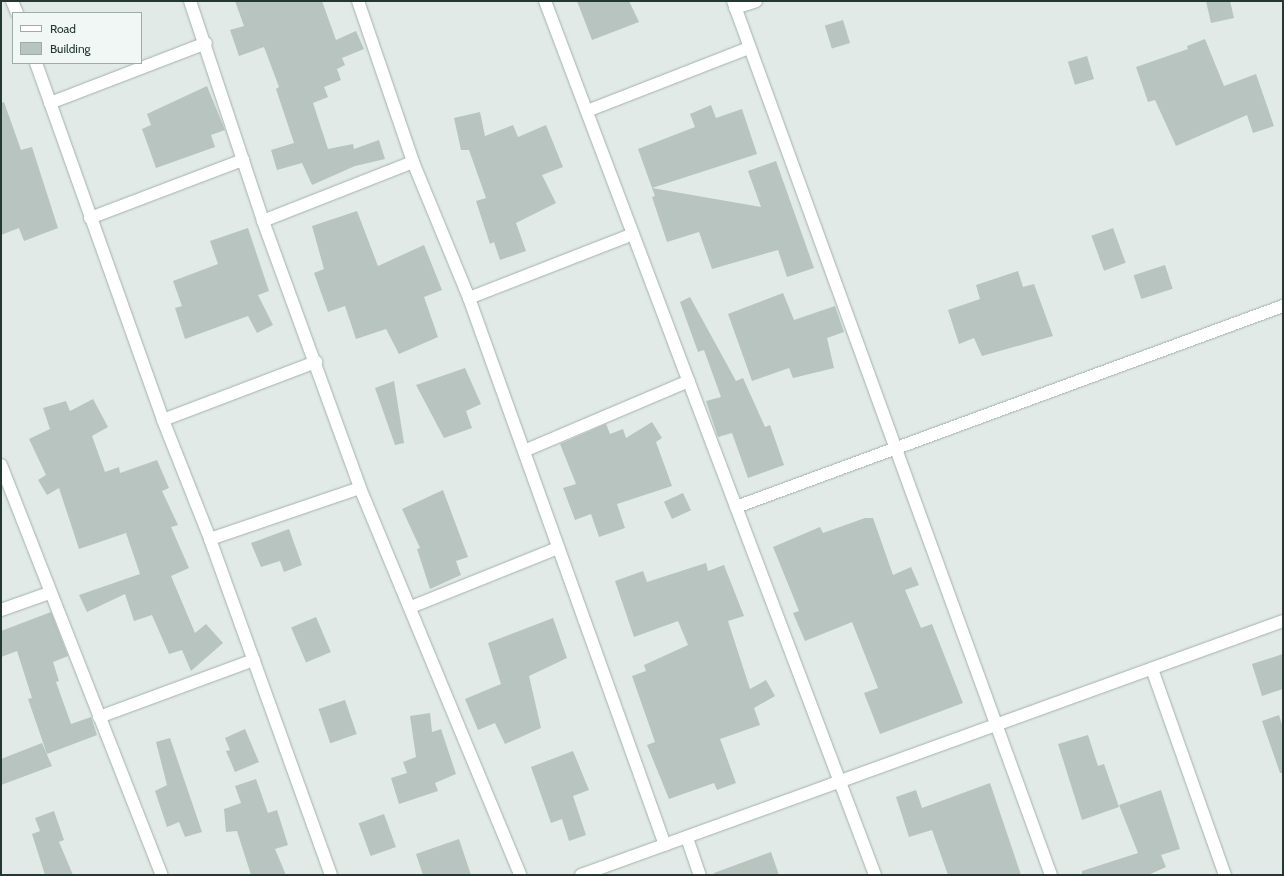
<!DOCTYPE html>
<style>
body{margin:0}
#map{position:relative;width:1284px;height:876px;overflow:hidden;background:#e1eae6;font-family:Cabin,sans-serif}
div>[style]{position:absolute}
.building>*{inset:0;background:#b7c4bf;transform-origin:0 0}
.roads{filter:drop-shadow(0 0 1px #a4b1ad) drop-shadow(0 0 1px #a4b1ad)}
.minor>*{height:12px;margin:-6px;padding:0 6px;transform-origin:6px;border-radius:6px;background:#fff}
span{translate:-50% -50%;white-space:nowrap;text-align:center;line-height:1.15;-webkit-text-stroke:3px #f1f7f4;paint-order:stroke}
.frame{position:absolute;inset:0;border:2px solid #233833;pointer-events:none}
.legend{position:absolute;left:12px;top:12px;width:130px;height:52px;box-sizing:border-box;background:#f1f7f4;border:1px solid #9faba7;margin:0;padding:5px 7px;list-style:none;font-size:12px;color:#233833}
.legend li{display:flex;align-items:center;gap:8px;height:20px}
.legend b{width:20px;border:1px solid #9faba7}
</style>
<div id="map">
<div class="building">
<i style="clip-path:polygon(235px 1px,322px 1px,336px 40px,356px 31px,364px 49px,342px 58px,345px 65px,337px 69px,341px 80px,324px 87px,328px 97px,313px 103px,328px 149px,353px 144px,354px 149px,379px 140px,385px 159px,355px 166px,312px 185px,302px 163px,277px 170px,271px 150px,294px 143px,276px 89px,279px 87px,264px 47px,239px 56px,230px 30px,244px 26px)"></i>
<i style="clip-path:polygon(577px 1px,629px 1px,639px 22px,592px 40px)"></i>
<i style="clip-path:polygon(1206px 1px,1230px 1px,1234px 18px,1211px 23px)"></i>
<i style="left:843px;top:20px;width:24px;height:19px;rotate:73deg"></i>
<i style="clip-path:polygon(1205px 39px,1224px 86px,1256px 74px,1274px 126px,1253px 133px,1247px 115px,1176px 146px,1155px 100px,1148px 102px,1136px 67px,1188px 49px,1187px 46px)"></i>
<i style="left:1087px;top:56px;width:24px;height:20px;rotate:73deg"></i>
<i style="clip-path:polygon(207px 86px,225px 130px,211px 135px,215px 147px,156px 168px,142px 129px,151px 125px,147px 114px)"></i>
<i style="clip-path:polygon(4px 102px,21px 150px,32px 147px,58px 228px,24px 241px,19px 228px,1px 235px,1px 103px)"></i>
<i style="clip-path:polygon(711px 105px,716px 118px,742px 109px,757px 154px,652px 188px,638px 149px,695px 127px,690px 114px)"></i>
<i style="clip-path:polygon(480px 112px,485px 136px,513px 125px,518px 137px,546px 125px,563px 167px,542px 175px,556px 203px,516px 223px,526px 251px,500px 260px,494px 242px,490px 244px,476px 201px,486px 198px,469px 150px,461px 150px,454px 118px)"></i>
<i style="clip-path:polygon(776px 161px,814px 268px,787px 277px,778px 250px,712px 269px,699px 232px,667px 242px,652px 197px,655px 196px,652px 188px,761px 207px,748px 171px)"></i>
<i style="clip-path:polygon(357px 211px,378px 266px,424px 245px,442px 290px,424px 297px,438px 337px,399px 354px,385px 327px,386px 329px,356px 339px,345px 306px,328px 312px,314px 273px,324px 269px,312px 226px)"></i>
<i style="clip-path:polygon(248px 228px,269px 291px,258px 295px,273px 325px,257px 333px,248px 316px,185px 339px,175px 308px,182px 306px,173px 281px,218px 264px,210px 241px)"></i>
<i style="left:1113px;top:228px;width:37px;height:23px;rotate:70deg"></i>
<i style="left:1165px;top:265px;width:25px;height:33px;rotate:72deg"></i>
<i style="clip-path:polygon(1018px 271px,1023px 287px,1034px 284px,1053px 336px,982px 356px,974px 338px,959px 344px,948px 310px,980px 299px,976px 285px)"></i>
<i style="clip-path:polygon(783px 293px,794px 320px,835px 306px,844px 332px,827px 338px,834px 368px,793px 378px,789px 368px,752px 381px,728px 314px)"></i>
<i style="clip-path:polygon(690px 297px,736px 381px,743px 378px,765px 427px,770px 425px,784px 465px,748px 478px,732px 433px,718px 437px,706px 401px,721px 397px,704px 350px,698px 352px,680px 302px)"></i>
<i style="clip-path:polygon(465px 368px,481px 404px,466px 411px,472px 428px,444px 438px,416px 385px)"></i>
<i style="clip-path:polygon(394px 381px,404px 443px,395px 445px,375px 388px)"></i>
<i style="clip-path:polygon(93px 399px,108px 427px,92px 436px,105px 472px,119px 467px,120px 473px,157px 460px,169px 488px,162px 491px,178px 525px,171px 527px,189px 568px,171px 576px,195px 633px,206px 624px,223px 643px,191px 671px,182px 650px,169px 654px,152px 615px,134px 621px,125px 594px,87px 612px,79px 595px,140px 574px,126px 533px,79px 549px,59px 488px,47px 495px,38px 480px,46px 475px,29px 439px,50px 429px,43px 408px,66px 401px,70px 411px)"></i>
<i style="clip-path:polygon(652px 422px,662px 438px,656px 442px,672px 486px,617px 504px,625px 528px,599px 537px,591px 514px,575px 520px,563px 488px,576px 484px,560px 444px,606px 424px,610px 434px,623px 429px,626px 438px)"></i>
<i style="clip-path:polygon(443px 490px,468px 557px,456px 561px,461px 575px,430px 589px,417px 549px,420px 548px,402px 509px)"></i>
<i style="left:683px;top:493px;width:19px;height:21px;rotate:65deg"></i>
<i style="clip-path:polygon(865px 518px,873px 518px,893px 575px,911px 567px,919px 585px,905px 590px,921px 628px,932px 624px,963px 703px,880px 734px,864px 693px,878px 688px,852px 622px,805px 641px,793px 613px,799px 611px,773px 547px,820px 527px,823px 533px)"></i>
<i style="clip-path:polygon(289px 529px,302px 565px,284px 572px,280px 561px,261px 567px,251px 543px)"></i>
<i style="clip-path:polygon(706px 563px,708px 571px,724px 565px,744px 616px,728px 621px,750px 689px,766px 680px,775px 696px,754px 708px,760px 725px,720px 739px,736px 783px,717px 790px,714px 783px,669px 799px,647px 745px,655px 742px,632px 676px,646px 671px,644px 665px,688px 645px,678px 621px,634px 637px,615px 581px,643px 571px,647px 582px)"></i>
<i style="clip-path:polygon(51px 612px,68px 656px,53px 662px,59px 681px,56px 682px,71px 724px,91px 717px,97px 735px,47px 754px,28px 699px,32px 698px,17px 651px,1px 657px,1px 631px)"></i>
<i style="left:316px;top:617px;width:38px;height:27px;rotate:67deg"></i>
<i style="clip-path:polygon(553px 618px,567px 658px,529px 676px,541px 728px,505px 744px,495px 723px,478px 730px,465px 699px,501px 684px,488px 643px)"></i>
<i style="clip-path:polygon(1283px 654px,1283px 689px,1262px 696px,1252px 664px)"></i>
<i style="left:345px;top:700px;width:36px;height:28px;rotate:71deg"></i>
<i style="clip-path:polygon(430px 713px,432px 732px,441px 729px,456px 774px,435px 783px,438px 791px,399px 804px,391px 778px,407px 773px,403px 762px,416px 757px,410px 716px)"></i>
<i style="clip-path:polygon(1279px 715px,1283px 727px,1283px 773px,1280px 773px,1262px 721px)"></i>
<i style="clip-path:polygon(245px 729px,259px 762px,235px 772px,226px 751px,230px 750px,225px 738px)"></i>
<i style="clip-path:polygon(1088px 735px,1098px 766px,1104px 764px,1119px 807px,1082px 820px,1058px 744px)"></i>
<i style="clip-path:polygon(170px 738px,202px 832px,185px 837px,179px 822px,167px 827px,155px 791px,167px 785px,156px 742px)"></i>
<i style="clip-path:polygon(42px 743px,52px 766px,1px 785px,1px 759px)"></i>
<i style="clip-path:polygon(573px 751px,589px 790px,573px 796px,586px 835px,569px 841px,562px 819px,551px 823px,531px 767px)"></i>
<i style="clip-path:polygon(256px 779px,268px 813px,277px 810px,288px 845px,275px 849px,286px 875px,251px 875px,237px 831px,226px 832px,224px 809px,241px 803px,235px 786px)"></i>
<i style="clip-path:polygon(990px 783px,1021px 875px,948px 875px,932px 830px,909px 837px,896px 797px,916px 790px,922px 808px)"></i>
<i style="clip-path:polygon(1161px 790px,1180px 849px,1161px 855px,1166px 867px,1148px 875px,1082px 875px,1082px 871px,1138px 853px,1119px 805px)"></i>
<i style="clip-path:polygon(54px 811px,64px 840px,59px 842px,73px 875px,45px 875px,32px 834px,40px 831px,35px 818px)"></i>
<i style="left:384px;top:814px;width:35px;height:27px;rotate:70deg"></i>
<i style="clip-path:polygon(459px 839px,471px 875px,423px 875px,416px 854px)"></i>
<i style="clip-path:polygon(771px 852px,779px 875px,714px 875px,714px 873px)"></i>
</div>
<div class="roads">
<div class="minor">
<i style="left:12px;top:1px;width:13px;rotate:67deg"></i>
<i style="left:190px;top:1px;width:232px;rotate:71.6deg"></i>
<i style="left:263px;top:221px;width:284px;rotate:70deg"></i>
<i style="left:360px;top:488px;width:419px;rotate:67.5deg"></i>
<i style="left:358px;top:1px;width:170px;rotate:71.1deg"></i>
<i style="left:413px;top:162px;width:147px;rotate:67.6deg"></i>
<i style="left:469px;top:298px;width:581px;rotate:70.29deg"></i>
<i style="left:545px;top:1px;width:934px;rotate:69.31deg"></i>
<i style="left:733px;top:1px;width:930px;rotate:70.01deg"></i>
<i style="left:735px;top:8px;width:22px;rotate:-18deg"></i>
<i style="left:36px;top:63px;width:379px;rotate:70.4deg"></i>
<i style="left:163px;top:420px;width:128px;rotate:68.4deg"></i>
<i style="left:210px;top:539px;width:357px;rotate:70.2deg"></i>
<i style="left:50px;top:103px;width:167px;rotate:-21deg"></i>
<i style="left:587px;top:111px;width:174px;rotate:-21.3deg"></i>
<i style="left:90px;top:218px;width:164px;rotate:-20.8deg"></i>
<i style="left:263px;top:221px;width:161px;rotate:-21.5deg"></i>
<i style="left:469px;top:298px;width:176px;rotate:-21.3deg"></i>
<i style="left:163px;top:420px;width:164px;rotate:-20.8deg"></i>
<i style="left:524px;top:451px;width:179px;rotate:-23deg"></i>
<i style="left:1px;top:465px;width:440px;rotate:68.6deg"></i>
<i style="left:736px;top:507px;width:583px;rotate:-20.18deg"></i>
<i style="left:210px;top:539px;width:158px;rotate:-18.8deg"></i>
<i style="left:411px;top:607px;width:158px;rotate:-21.9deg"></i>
<i style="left:1px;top:610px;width:51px;rotate:-19.5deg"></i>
<i style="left:1152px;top:669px;width:219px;rotate:70.5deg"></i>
<i style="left:99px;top:717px;width:165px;rotate:-20.2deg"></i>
<i style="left:687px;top:838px;width:39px;rotate:71deg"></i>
<i style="left:581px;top:875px;width:747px;rotate:-19.89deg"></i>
</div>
</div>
<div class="frame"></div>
<ul class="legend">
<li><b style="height:5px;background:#fff"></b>Road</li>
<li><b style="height:11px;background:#b7c4bf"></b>Building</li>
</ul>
</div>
